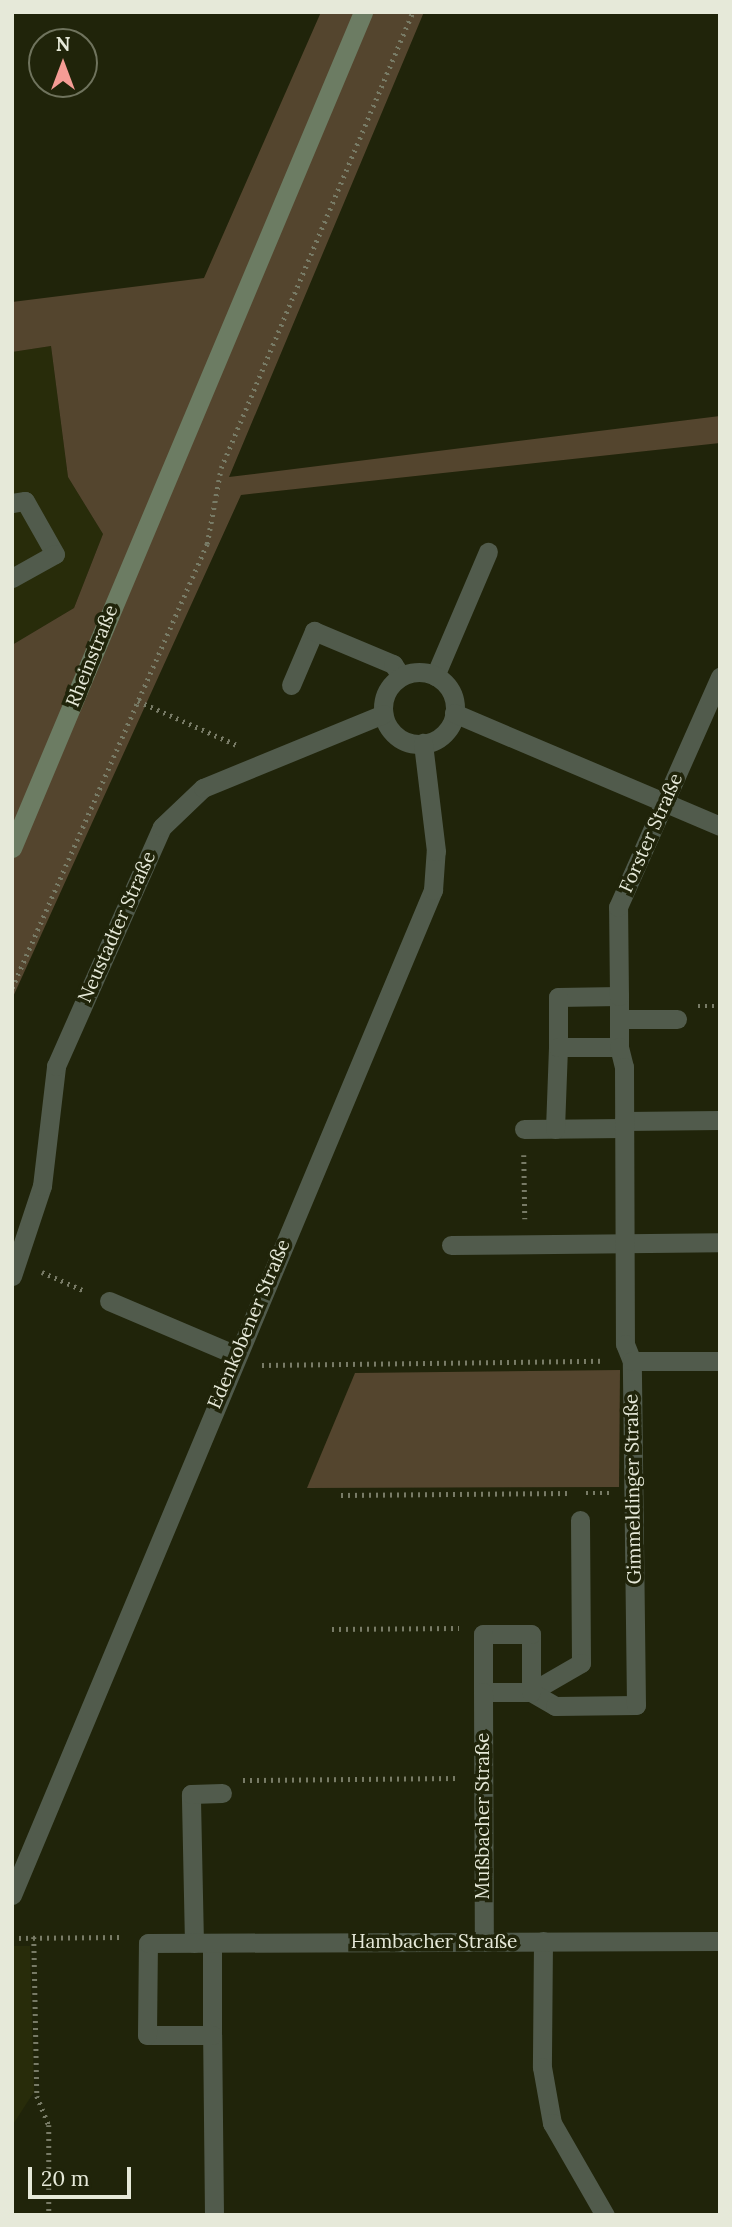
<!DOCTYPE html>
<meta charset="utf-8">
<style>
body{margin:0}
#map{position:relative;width:732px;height:2227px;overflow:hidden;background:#20240a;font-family:Lora,serif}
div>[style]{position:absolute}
.built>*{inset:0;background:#282c0a}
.green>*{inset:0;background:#54452e}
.path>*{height:4.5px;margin-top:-2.25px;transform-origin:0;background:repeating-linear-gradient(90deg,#787b66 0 2px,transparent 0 7px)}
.service>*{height:19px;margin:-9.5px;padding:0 9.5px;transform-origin:9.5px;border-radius:9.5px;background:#515b4c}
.minor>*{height:19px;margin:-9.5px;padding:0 9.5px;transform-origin:9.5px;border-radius:9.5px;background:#515b4c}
.minor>.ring{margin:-9.5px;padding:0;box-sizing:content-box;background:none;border:19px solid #515b4c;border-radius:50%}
.secondary>*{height:19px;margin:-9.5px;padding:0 9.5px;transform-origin:9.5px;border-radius:9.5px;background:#6c7c63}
span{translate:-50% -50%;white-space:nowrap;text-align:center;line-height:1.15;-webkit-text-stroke:7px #20240a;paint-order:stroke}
.street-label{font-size:19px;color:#e6e9d9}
.frame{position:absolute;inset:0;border:14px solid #e6e9d9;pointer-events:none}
.north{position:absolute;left:28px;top:28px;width:70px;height:70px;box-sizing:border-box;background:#20240a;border:2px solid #6f735d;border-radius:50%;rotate:0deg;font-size:19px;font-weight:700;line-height:28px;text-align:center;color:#e6e9d9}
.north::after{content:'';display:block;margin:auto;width:24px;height:32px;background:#f59c95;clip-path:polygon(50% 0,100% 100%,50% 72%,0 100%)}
.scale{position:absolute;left:28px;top:2167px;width:103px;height:32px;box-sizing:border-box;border:4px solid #e6e9d9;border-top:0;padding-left:9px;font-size:21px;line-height:24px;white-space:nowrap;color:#e6e9d9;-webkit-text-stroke:5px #20240a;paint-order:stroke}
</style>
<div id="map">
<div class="built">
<i style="clip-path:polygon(51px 346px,68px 477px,103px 534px,74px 608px,12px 645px,12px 352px)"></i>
<i style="clip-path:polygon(12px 1946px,30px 1946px,34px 2092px,12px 2126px)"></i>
</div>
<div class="green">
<i style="clip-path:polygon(321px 12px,424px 12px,229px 477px,720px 416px,720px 443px,241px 495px,12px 999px,12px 645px,74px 608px,103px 534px,68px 477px,51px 346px,12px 352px,12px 302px,204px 278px)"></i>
<i style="clip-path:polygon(620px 1370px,619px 1487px,307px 1488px,355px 1373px)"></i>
</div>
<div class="path">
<i style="left:138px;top:701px;width:108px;rotate:24deg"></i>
<i style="left:12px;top:988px;width:485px;rotate:-66.3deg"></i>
<i style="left:207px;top:544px;width:77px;rotate:-79.6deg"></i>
<i style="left:221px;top:468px;width:495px;rotate:-67.2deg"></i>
<i style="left:698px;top:1006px;width:22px"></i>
<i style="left:524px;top:1155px;width:64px;rotate:89.1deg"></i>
<i style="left:42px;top:1272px;width:47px;rotate:23.8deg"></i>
<i style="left:262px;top:1365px;width:341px;rotate:-0.7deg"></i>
<i style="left:586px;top:1493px;width:23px"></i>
<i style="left:341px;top:1495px;width:230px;rotate:-0.5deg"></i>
<i style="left:332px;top:1629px;width:127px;rotate:-0.5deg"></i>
<i style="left:243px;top:1780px;width:215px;rotate:-0.5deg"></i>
<i style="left:34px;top:1937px;width:159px;rotate:88.9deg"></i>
<i style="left:37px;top:2096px;width:31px;rotate:68deg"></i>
<i style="left:49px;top:2125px;width:90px;rotate:90deg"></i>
<i style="left:12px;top:1938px;width:111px;rotate:-0.5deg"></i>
</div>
<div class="service">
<i style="left:12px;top:503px;width:13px;rotate:-9deg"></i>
<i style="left:25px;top:501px;width:61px;rotate:60.5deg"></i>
<i style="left:435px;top:676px;width:135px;rotate:-66.9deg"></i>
<i style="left:291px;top:685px;width:59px;rotate:-66.9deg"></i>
<i style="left:314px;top:631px;width:86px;rotate:22.7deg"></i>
<i style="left:393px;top:664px;width:14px;rotate:56deg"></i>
<i style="left:619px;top:1019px;width:58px"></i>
<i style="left:624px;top:1121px;width:96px;rotate:-0.6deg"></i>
<i style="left:524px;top:1129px;width:100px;rotate:-0.6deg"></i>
<i style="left:555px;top:1129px;width:82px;rotate:-87.9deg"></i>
<i style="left:451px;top:1245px;width:269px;rotate:-0.6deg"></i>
<i style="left:109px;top:1301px;width:138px;rotate:23deg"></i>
<i style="left:580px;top:1520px;width:143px;rotate:89.6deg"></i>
<i style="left:581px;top:1663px;width:58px;rotate:149.9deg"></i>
<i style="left:531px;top:1692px;width:28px;rotate:30deg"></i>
<i style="left:555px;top:1706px;width:81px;rotate:-0.7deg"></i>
<i style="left:194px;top:1943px;width:149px;rotate:-91.2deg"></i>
<i style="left:191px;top:1794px;width:31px;rotate:-2deg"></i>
</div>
<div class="minor">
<i style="left:12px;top:578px;width:49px;rotate:-29.2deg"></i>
<i class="ring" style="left:383px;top:672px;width:53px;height:53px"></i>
<i style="left:454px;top:713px;width:289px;rotate:23deg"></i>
<i style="left:619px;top:996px;width:61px;rotate:179.1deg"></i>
<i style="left:558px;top:997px;width:50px;rotate:90deg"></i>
<i style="left:558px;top:1047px;width:61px"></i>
<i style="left:619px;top:1047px;width:51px;rotate:-90deg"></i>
<i style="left:619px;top:996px;width:89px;rotate:-90.6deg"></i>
<i style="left:618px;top:907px;width:252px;rotate:-66.1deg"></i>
<i style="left:619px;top:1047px;width:21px;rotate:76deg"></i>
<i style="left:624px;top:1067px;width:277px;rotate:89.8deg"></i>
<i style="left:625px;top:1344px;width:18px;rotate:68deg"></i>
<i style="left:12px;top:1276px;width:95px;rotate:-71.6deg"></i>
<i style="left:42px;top:1186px;width:121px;rotate:-83.3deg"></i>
<i style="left:56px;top:1066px;width:261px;rotate:-66.1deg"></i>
<i style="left:162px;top:827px;width:57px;rotate:-43.6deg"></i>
<i style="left:203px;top:788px;width:195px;rotate:-22.3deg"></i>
<i style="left:483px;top:1692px;width:48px"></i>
<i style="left:531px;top:1692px;width:58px;rotate:-90deg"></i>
<i style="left:531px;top:1634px;width:48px;rotate:180deg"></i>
<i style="left:483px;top:1634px;width:58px;rotate:90deg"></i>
<i style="left:483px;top:1692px;width:249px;rotate:89.8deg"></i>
<i style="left:636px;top:1705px;width:344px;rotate:-90.7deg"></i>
<i style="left:632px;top:1361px;width:88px"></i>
<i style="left:12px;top:1895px;width:1090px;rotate:-67.27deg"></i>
<i style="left:433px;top:890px;width:39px;rotate:-86deg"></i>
<i style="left:436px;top:851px;width:109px;rotate:-96.9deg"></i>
<i style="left:543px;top:1941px;width:126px;rotate:90.5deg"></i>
<i style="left:542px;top:2067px;width:57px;rotate:79.9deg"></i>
<i style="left:552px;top:2123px;width:106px;rotate:60.1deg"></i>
<i style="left:212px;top:2035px;width:92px;rotate:-90deg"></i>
<i style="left:214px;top:2215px;width:180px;rotate:-90.6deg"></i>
<i style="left:212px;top:2035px;width:65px;rotate:180deg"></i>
<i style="left:147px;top:2035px;width:92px;rotate:-89.4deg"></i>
<i style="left:148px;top:1943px;width:572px;rotate:-0.2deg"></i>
</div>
<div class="secondary">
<i style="left:12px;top:848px;width:907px;rotate:-67.22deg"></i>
</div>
<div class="street-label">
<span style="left:92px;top:656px;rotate:-68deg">Rheinstraße</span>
<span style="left:651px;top:833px;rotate:-66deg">Forster Straße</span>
<span style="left:117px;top:927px;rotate:-66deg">Neustadter Straße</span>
<span style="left:249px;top:1324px;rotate:-67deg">Edenkobener Straße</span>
<span style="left:633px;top:1489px;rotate:-91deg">Gimmeldinger Straße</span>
<span style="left:483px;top:1816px;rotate:-90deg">Mußbacher Straße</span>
<span style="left:434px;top:1942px">Hambacher Straße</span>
</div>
<div class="frame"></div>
<div class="north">N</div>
<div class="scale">20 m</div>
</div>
